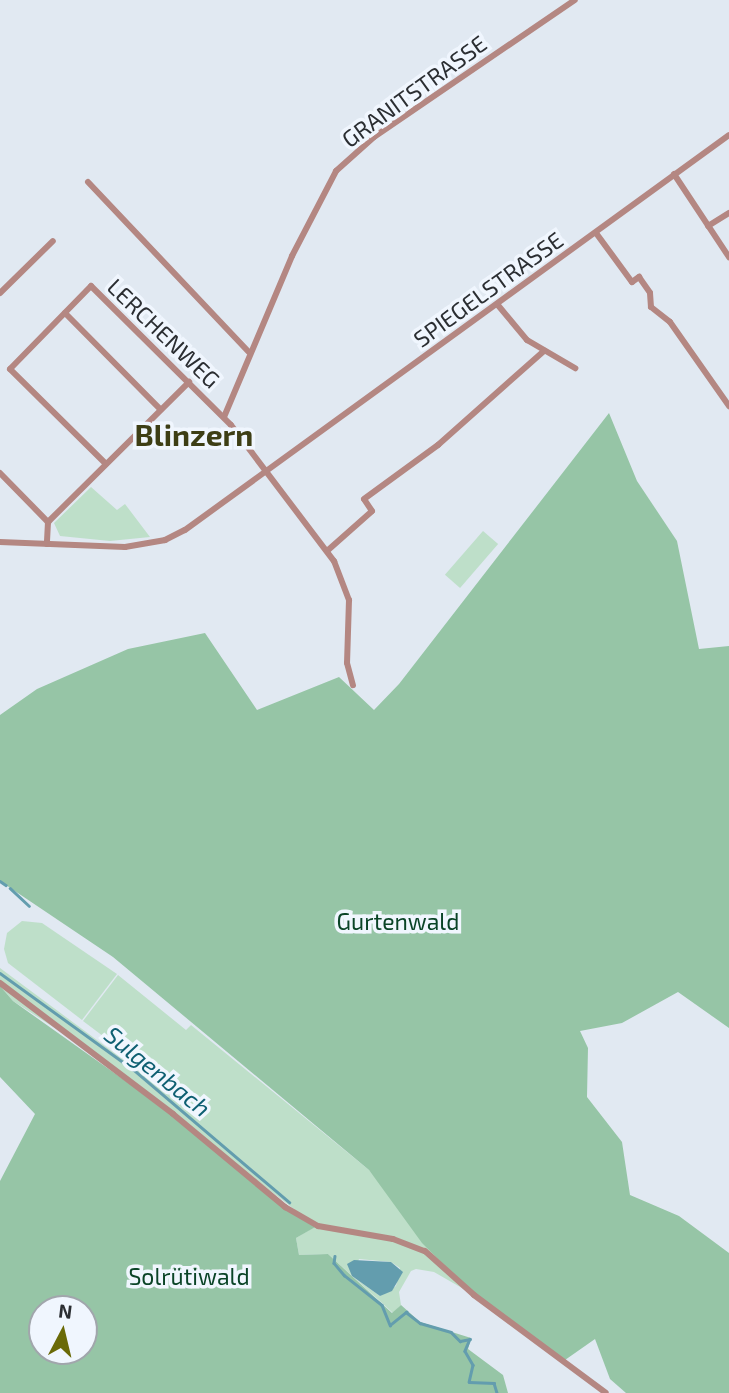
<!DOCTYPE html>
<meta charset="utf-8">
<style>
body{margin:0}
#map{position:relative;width:729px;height:1393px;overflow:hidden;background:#e1e9f2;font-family:"Exo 2",sans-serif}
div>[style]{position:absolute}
.green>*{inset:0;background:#bedfc9;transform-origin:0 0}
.forest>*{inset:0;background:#96c5a6}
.water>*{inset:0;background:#639dae}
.stream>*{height:2.5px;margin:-1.25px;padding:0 1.25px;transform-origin:1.25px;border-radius:1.25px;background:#639dae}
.street>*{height:6px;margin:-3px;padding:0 3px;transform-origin:3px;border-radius:3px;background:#b48782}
span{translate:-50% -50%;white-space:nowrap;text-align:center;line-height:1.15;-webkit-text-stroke:7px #f0f6fe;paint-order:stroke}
.street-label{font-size:23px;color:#2b2e32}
.park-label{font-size:23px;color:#0a4427}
.water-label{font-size:24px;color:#0e5f72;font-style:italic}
.district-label{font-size:30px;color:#3d3e15;font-weight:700}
.north{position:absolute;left:28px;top:1295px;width:70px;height:70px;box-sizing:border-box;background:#f0f6fe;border:2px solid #a1a6ac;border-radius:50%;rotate:7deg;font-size:19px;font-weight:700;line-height:28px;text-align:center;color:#2b2e32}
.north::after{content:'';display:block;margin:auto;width:24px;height:32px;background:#6a6a07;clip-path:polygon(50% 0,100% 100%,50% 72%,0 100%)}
</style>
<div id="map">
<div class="green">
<i style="clip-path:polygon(91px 487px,117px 510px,125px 504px,150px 537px,110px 541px,60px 536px,54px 523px)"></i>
<i style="left:483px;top:531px;width:20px;height:58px;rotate:41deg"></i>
<i style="clip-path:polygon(22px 921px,42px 923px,117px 974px,82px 1020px,8px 963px,4px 949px,7px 933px)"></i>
<i style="clip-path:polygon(evenodd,0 968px,148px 1078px,152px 1073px,83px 1021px,118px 975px,186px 1030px,191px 1025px,369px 1170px,474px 1295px,434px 1272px,416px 1269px,411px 1271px,399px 1292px,401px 1305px,393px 1313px,328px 1254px,299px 1255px,296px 1238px,316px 1226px,78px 1043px,13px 1001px,0 986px,0 968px,359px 1259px,391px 1262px,400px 1268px,396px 1286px,380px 1296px,352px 1276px,359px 1259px)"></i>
</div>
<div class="forest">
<i style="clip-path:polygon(609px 413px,637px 481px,677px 541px,699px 649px,729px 646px,729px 1028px,678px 992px,622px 1023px,580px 1031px,588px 1048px,587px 1097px,622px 1142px,630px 1195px,679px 1216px,729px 1253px,729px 1393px,626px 1393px,610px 1379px,595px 1339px,565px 1360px,474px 1295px,422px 1243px,369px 1170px,113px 957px,0 881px,0 715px,37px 689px,128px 649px,205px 633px,257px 710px,339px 677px,374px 710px,399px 684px)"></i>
<i style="clip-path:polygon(evenodd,0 986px,13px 1001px,172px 1114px,285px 1208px,317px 1226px,296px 1238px,299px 1255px,328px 1254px,392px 1313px,401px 1305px,420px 1322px,471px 1338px,468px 1349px,503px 1375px,508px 1393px,0 1393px,0 1181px,35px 1114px,0 1077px,0 986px,42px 1309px,84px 1309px,84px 1351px,42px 1351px,42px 1309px)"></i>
</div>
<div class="water">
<i style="clip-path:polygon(354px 1260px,391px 1262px,403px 1272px,392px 1291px,380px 1296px,352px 1276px,347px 1264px)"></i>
</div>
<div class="stream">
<i style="left:0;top:881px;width:7px;rotate:34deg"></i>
<i style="left:10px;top:888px;width:26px;rotate:43deg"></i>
<i style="left:0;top:973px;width:165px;rotate:35.9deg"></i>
<i style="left:134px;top:1070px;width:204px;rotate:40.4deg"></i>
<i style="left:335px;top:1256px;width:7px;rotate:98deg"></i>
<i style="left:334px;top:1263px;width:16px;rotate:50deg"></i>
<i style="left:344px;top:1275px;width:48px;rotate:38.3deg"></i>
<i style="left:382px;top:1305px;width:22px;rotate:68deg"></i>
<i style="left:390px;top:1325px;width:21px;rotate:-39deg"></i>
<i style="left:406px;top:1312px;width:18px;rotate:38deg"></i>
<i style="left:420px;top:1323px;width:32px;rotate:16deg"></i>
<i style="left:451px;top:1332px;width:13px;rotate:45deg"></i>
<i style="left:460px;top:1341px;width:10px;rotate:-11deg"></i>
<i style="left:470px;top:1339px;width:13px;rotate:113deg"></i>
<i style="left:465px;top:1351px;width:16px;rotate:60deg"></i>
<i style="left:473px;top:1365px;width:17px;rotate:103deg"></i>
<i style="left:469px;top:1382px;width:25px;rotate:2deg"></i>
<i style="left:494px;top:1383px;width:10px;rotate:73deg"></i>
</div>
<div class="street">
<i style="left:674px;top:174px;width:100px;rotate:56.5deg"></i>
<i style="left:88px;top:182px;width:234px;rotate:46.6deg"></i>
<i style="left:708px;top:226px;width:25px;rotate:-32deg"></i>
<i style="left:596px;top:233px;width:61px;rotate:53.7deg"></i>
<i style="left:632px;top:282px;width:9px;rotate:-36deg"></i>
<i style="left:639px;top:277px;width:19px;rotate:55deg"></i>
<i style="left:650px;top:293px;width:14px;rotate:86deg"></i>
<i style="left:651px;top:307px;width:24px;rotate:38deg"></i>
<i style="left:670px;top:322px;width:103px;rotate:54.9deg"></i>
<i style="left:0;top:293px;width:74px;rotate:-44.5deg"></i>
<i style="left:497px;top:304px;width:47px;rotate:50.2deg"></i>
<i style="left:527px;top:340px;width:56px;rotate:30.3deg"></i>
<i style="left:65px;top:313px;width:136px;rotate:45.3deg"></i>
<i style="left:224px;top:417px;width:175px;rotate:-67.1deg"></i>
<i style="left:292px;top:256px;width:96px;rotate:-62.6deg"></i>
<i style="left:336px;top:171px;width:51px;rotate:-41.8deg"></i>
<i style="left:374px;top:137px;width:243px;rotate:-34.3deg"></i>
<i style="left:106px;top:464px;width:135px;rotate:-135.3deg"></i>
<i style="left:10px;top:369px;width:116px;rotate:-45.7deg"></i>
<i style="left:91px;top:286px;width:197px;rotate:44.8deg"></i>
<i style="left:231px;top:425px;width:171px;rotate:52.9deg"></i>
<i style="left:334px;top:561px;width:42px;rotate:69deg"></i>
<i style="left:349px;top:600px;width:63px;rotate:91.8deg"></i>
<i style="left:347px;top:663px;width:23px;rotate:75deg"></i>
<i style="left:0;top:473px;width:69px;rotate:45.6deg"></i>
<i style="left:48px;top:522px;width:22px;rotate:93deg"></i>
<i style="left:48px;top:522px;width:199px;rotate:-44.8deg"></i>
<i style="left:0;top:542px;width:125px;rotate:2.3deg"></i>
<i style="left:125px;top:547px;width:41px;rotate:-9.9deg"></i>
<i style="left:165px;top:540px;width:22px;rotate:-27deg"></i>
<i style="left:185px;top:530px;width:672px;rotate:-35.98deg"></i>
<i style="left:327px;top:551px;width:60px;rotate:-41.6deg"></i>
<i style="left:372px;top:511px;width:14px;rotate:-124deg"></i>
<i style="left:364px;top:499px;width:92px;rotate:-36.1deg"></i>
<i style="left:438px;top:445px;width:142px;rotate:-41.6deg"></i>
<i style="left:0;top:983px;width:217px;rotate:37.1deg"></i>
<i style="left:173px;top:1114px;width:146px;rotate:39.7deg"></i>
<i style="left:285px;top:1207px;width:38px;rotate:30deg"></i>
<i style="left:318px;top:1226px;width:76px;rotate:9.8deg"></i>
<i style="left:393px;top:1239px;width:34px;rotate:21deg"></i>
<i style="left:425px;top:1251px;width:66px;rotate:41.9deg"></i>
<i style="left:474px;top:1295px;width:164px;rotate:36.6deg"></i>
</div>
<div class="street-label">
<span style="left:414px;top:91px;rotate:-36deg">GRANITSTRASSE</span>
<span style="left:488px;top:289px;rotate:-36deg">SPIEGELSTRASSE</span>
<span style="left:164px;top:333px;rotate:44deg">LERCHENWEG</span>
</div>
<div class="park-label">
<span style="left:398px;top:921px">Gurtenwald</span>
<span style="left:189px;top:1276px">Solrütiwald</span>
</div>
<div class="water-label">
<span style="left:158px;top:1071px;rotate:39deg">Sulgenbach</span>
</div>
<div class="district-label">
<span style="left:194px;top:434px">Blinzern</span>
</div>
<div class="north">N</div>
</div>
